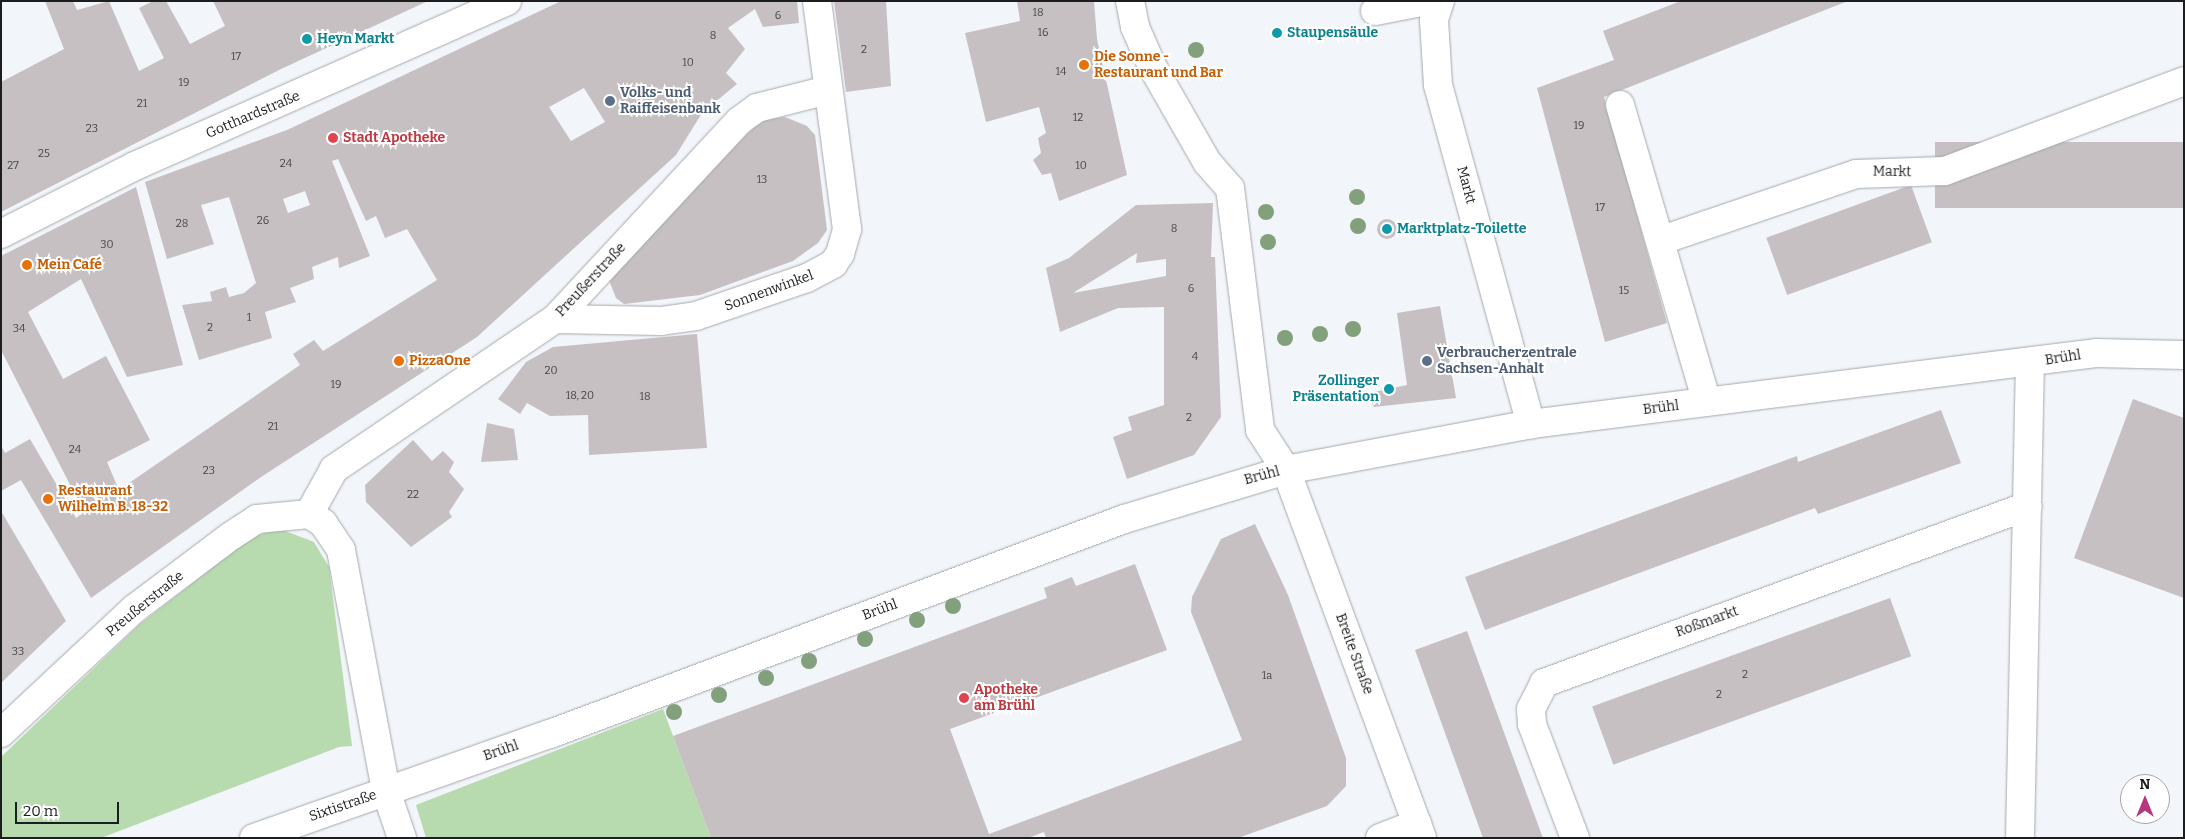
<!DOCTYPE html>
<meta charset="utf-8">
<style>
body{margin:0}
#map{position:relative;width:2185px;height:839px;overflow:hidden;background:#f2f5fa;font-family:Bitter,serif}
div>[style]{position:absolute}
.green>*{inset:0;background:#b8daaf}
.building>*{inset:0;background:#c6c0c3;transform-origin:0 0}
.round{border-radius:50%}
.roads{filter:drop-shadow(0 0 1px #a4a8ac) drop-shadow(0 0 1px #a4a8ac)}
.street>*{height:28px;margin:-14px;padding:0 14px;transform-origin:14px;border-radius:14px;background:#fff}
.trees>*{width:16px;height:16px;margin:-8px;border-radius:50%;background:#82a07b}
.dots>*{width:14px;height:14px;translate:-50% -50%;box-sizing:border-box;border:2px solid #fff;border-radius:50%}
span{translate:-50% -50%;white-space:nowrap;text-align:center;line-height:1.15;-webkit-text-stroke:4px #fff;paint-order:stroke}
.number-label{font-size:11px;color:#464648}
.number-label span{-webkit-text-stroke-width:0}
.culture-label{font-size:14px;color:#0d838f;font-weight:700}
.left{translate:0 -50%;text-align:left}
.right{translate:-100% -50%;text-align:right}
.food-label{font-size:14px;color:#c56008;font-weight:700}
.service-label{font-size:14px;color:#4e5e75;font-weight:700}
.street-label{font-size:14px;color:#1c1d1f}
.health-label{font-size:14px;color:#be3a42;font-weight:700}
.frame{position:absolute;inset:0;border:2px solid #1c1d1f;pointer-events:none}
.north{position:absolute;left:2120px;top:774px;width:50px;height:50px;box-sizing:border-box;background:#fff;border:1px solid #a4a5a5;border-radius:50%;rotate:0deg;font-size:14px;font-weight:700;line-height:20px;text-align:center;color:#1c1d1f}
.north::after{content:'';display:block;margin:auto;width:18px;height:22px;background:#b63681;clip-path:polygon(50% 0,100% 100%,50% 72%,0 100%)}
.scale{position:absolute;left:15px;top:802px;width:104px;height:22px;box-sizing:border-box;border:2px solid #1c1d1f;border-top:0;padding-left:6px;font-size:15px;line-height:18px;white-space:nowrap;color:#1c1d1f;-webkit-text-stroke:4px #fff;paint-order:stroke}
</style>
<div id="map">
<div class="green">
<i style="clip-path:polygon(280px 529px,314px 542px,329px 567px,352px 746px,339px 747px,101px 838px,1px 838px,1px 757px,140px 624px,252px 537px)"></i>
<i style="clip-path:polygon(663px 709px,711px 838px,426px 838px,416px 805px)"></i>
</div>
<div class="building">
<i style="clip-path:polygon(45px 1px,73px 1px,77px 10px,109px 1px,139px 71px,164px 58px,139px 8px,153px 1px,166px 1px,190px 44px,225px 26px,213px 1px,428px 1px,281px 69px,1px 212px,1px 82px,64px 49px)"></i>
<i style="clip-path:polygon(evenodd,561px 1px,797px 1px,799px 23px,763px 27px,755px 9px,728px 28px,745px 49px,726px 73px,737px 84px,702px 113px,676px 155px,477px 337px,261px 477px,91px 598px,21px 480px,1px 491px,1px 446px,5px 453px,30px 439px,76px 518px,84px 512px,1px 350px,1px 256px,136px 187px,183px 365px,127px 377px,81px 279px,28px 312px,63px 379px,106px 356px,150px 440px,107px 462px,119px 490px,300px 365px,293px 354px,314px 340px,323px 351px,437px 280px,407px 229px,385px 238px,376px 216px,366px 221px,338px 159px,332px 161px,370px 256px,339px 268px,338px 257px,312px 267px,314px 279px,290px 288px,296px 302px,265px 312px,272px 338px,199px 360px,182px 305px,212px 301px,210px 292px,226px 287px,229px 297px,244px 293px,256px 283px,229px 197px,201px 205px,214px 244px,167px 259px,145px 182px,287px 130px,561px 1px,584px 88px,605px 122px,571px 141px,549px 107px,584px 88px,561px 1px,305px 191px,310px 205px,288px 213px,283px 199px,305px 191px)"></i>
<i style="clip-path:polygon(834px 1px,886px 1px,891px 86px,846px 92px)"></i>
<i style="clip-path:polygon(1017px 1px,1094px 1px,1097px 39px,1127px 175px,1059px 201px,1051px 173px,1042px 175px,1033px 160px,1041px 153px,1038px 138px,1046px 133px,1039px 107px,986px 122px,965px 33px,1020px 21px)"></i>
<i style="clip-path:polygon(1681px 1px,1848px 1px,1604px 97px,1667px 323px,1605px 342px,1537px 88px,1614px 60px,1603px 31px)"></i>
<i style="clip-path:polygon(785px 117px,807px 126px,815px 135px,827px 230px,818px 243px,793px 261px,700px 295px,624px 304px,616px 298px,609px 280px,613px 271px,754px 127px,765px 120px)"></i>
<i style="left:2184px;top:142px;width:66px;height:249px;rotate:90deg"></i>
<i style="left:1911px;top:185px;width:61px;height:154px;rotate:70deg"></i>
<i style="clip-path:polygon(evenodd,1213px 203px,1211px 257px,1215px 257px,1221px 417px,1194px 455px,1127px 479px,1113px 437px,1132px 430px,1128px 417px,1164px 405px,1164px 307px,1118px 308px,1060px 332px,1046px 268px,1069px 258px,1136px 205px,1213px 203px,1137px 253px,1136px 263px,1166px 259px,1166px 276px,1073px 293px,1137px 253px)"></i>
<i class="round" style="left:1377px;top:219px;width:20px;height:20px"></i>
<i style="clip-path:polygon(1440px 306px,1456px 398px,1374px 407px,1370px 399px,1374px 392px,1407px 385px,1397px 313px)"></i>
<i style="clip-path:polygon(697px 334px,707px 448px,589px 455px,588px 415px,550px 416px,527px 403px,520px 414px,498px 399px,526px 362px,553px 347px)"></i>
<i style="clip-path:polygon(2133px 399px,2184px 418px,2184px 598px,2074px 558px)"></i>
<i style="clip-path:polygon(1941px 410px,1961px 463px,1818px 514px,1815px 508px,1485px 630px,1465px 577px,1797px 456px,1798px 462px)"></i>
<i style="clip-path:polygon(487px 423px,514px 429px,518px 460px,481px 462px)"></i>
<i style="clip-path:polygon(413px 440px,432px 461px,443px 451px,454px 462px,449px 472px,464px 489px,449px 512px,452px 517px,411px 547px,366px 502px,365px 485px)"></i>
<i style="clip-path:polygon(1px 511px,66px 621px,1px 683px)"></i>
<i style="clip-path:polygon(1255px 524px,1288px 595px,1346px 758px,1346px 786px,1327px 806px,1238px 838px,1046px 838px,1044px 832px,1028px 838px,711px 838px,673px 736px,1047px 598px,1044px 588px,1072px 577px,1076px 586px,1135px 564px,1167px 650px,950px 729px,989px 834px,1242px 740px,1191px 612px,1192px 597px,1221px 539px)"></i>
<i style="left:1890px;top:598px;width:62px;height:317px;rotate:70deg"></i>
<i style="clip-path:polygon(1467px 631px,1513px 757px,1543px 838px,1483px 838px,1415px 650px)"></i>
</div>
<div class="roads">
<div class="street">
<i style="left:1130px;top:1px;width:26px;rotate:79deg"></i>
<i style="left:1135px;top:27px;width:43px;rotate:66.4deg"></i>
<i style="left:1152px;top:66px;width:111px;rotate:60.2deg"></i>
<i style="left:1207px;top:162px;width:35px;rotate:49deg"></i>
<i style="left:1230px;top:188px;width:244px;rotate:82.9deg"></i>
<i style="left:1260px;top:430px;width:48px;rotate:57deg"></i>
<i style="left:1286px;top:470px;width:392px;rotate:69.7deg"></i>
<i style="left:1440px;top:1px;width:20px;rotate:108deg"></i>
<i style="left:1434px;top:20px;width:65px;rotate:86.5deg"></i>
<i style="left:1438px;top:85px;width:352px;rotate:74.7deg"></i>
<i style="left:1375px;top:11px;width:53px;rotate:-10.9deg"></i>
<i style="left:1620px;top:105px;width:309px;rotate:73.7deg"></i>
<i style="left:1px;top:234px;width:150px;rotate:-26.9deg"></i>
<i style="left:135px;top:166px;width:407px;rotate:-23.9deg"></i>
<i style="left:1662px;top:240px;width:205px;rotate:-18.8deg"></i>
<i style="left:1856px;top:174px;width:89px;rotate:-1.9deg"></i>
<i style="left:1945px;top:171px;width:255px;rotate:-20.6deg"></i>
<i style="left:555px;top:319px;width:106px;rotate:1.1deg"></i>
<i style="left:661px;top:321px;width:35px;rotate:-8deg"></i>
<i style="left:696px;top:316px;width:117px;rotate:-18.9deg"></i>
<i style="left:807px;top:278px;width:30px;rotate:-28deg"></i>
<i style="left:833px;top:264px;width:12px;rotate:-55deg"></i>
<i style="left:840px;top:254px;width:26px;rotate:-74deg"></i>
<i style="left:847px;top:229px;width:230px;rotate:-97.5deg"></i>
<i style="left:309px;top:514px;width:17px;rotate:33deg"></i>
<i style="left:323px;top:523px;width:32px;rotate:56deg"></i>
<i style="left:341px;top:550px;width:245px;rotate:79.4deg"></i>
<i style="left:386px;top:791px;width:50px;rotate:71.2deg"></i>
<i style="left:1px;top:733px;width:182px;rotate:-43deg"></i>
<i style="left:134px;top:609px;width:121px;rotate:-37deg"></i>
<i style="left:231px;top:536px;width:31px;rotate:-33deg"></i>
<i style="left:257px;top:519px;width:52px;rotate:-5.5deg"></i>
<i style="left:309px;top:514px;width:51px;rotate:-60.9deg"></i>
<i style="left:334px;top:469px;width:267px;rotate:-34.2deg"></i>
<i style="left:555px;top:319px;width:270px;rotate:-47.1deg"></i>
<i style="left:739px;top:121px;width:22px;rotate:-36deg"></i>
<i style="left:757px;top:108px;width:73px;rotate:-14.2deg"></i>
<i style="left:254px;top:838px;width:314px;rotate:-19.4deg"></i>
<i style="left:550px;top:734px;width:613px;rotate:-20.53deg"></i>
<i style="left:1124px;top:519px;width:169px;rotate:-16.8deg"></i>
<i style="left:1286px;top:470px;width:249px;rotate:-10.6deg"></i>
<i style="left:1531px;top:424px;width:569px;rotate:-7.16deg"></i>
<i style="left:2096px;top:353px;width:88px;rotate:1.3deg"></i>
<i style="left:1380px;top:838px;width:40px;rotate:-21deg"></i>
<i style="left:1575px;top:838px;width:122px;rotate:-110.7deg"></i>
<i style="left:1532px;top:724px;width:15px;rotate:-94deg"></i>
<i style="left:1531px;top:709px;width:29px;rotate:-63deg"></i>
<i style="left:1544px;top:683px;width:515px;rotate:-20.09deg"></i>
<i style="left:2020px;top:838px;width:474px;rotate:-88.8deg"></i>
</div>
</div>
<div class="trees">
<i style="left:1196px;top:50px"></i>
<i style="left:1357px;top:197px"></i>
<i style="left:1266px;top:212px"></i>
<i style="left:1358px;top:226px"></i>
<i style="left:1268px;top:242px"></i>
<i style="left:1353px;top:329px"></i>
<i style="left:1320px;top:334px"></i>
<i style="left:1285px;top:338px"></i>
<i style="left:953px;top:606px"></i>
<i style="left:917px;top:620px"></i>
<i style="left:865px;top:639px"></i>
<i style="left:809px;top:661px"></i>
<i style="left:766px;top:678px"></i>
<i style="left:719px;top:695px"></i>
<i style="left:674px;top:712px"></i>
</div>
<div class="dots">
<i style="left:1277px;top:33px;background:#0f9aa8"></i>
<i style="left:307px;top:39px;background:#0f9aa8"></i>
<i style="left:1084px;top:65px;background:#e8710a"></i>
<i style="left:610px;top:101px;background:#5c6f8a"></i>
<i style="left:333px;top:138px;background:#e0444e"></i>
<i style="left:1387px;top:229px;background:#0f9aa8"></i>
<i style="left:27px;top:265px;background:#e8710a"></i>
<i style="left:399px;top:361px;background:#e8710a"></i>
<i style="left:1427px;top:361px;background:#5c6f8a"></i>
<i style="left:1389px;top:389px;background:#0f9aa8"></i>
<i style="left:48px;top:499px;background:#e8710a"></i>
<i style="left:964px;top:698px;background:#e0444e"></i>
</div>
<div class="number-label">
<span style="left:1038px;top:13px">18</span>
<span style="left:778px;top:16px">6</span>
<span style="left:1043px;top:33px">16</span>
<span style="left:713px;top:36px">8</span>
<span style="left:864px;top:50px">2</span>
<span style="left:236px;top:57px">17</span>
<span style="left:688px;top:63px">10</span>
<span style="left:1061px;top:72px">14</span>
<span style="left:184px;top:83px">19</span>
<span style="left:142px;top:104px">21</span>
<span style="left:1078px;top:118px">12</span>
<span style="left:1579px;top:126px">19</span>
<span style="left:92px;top:129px">23</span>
<span style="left:44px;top:154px">25</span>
<span style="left:286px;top:164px">24</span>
<span style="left:13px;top:166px">27</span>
<span style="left:1081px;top:166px">10</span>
<span style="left:762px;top:180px">13</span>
<span style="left:1600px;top:208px">17</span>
<span style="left:263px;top:221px">26</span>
<span style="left:182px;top:224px">28</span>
<span style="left:1174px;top:229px">8</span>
<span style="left:107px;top:245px">30</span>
<span style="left:1191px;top:289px">6</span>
<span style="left:1624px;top:291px">15</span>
<span style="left:249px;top:318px">1</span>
<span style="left:210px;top:328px">2</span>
<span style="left:19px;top:329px">34</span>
<span style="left:1195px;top:357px">4</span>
<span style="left:551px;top:371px">20</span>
<span style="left:336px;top:385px">19</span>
<span style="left:580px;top:396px">18, 20</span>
<span style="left:645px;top:397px">18</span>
<span style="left:1189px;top:418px">2</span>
<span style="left:273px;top:427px">21</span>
<span style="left:75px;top:450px">24</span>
<span style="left:209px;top:471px">23</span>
<span style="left:413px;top:495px">22</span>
<span style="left:18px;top:652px">33</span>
<span style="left:1745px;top:675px">2</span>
<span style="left:1267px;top:676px">1a</span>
<span style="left:1719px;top:695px">2</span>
</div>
<div class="culture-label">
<span class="left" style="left:1287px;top:33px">Staupensäule</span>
<span class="left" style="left:317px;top:39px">Heyn Markt</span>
<span class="left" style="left:1397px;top:229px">Marktplatz-Toilette</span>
<span class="right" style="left:1379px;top:389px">Zollinger<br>Präsentation</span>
</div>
<div class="food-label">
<span class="left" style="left:1094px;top:65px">Die Sonne -<br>Restaurant und Bar</span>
<span class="left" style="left:37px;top:265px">Mein Café</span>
<span class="left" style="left:409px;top:361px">PizzaOne</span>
<span class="left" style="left:58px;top:499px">Restaurant<br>Wilhelm B. 18-32</span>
</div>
<div class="service-label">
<span class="left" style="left:620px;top:101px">Volks- und<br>Raiffeisenbank</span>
<span class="left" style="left:1437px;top:361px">Verbraucherzentrale<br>Sachsen-Anhalt</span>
</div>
<div class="street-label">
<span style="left:253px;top:115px;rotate:-23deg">Gotthardstraße</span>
<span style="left:1892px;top:172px;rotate:1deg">Markt</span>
<span style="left:1466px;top:185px;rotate:75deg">Markt</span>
<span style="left:591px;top:280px;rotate:-47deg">Preußerstraße</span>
<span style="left:769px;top:291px;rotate:-20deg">Sonnenwinkel</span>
<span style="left:2063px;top:358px;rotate:-9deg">Brühl</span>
<span style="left:1661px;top:408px;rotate:-7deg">Brühl</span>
<span style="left:1262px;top:476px;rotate:-15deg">Brühl</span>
<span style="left:145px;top:604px;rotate:-39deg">Preußerstraße</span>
<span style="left:880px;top:610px;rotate:-20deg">Brühl</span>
<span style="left:1707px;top:622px;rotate:-20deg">Roßmarkt</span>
<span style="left:1354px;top:654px;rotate:70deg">Breite Straße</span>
<span style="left:501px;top:751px;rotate:-19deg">Brühl</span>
<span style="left:343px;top:806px;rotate:-19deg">Sixtistraße</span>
</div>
<div class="health-label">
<span class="left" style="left:343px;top:138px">Stadt Apotheke</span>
<span class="left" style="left:974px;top:698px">Apotheke<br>am Brühl</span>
</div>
<div class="frame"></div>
<div class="north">N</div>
<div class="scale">20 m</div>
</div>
